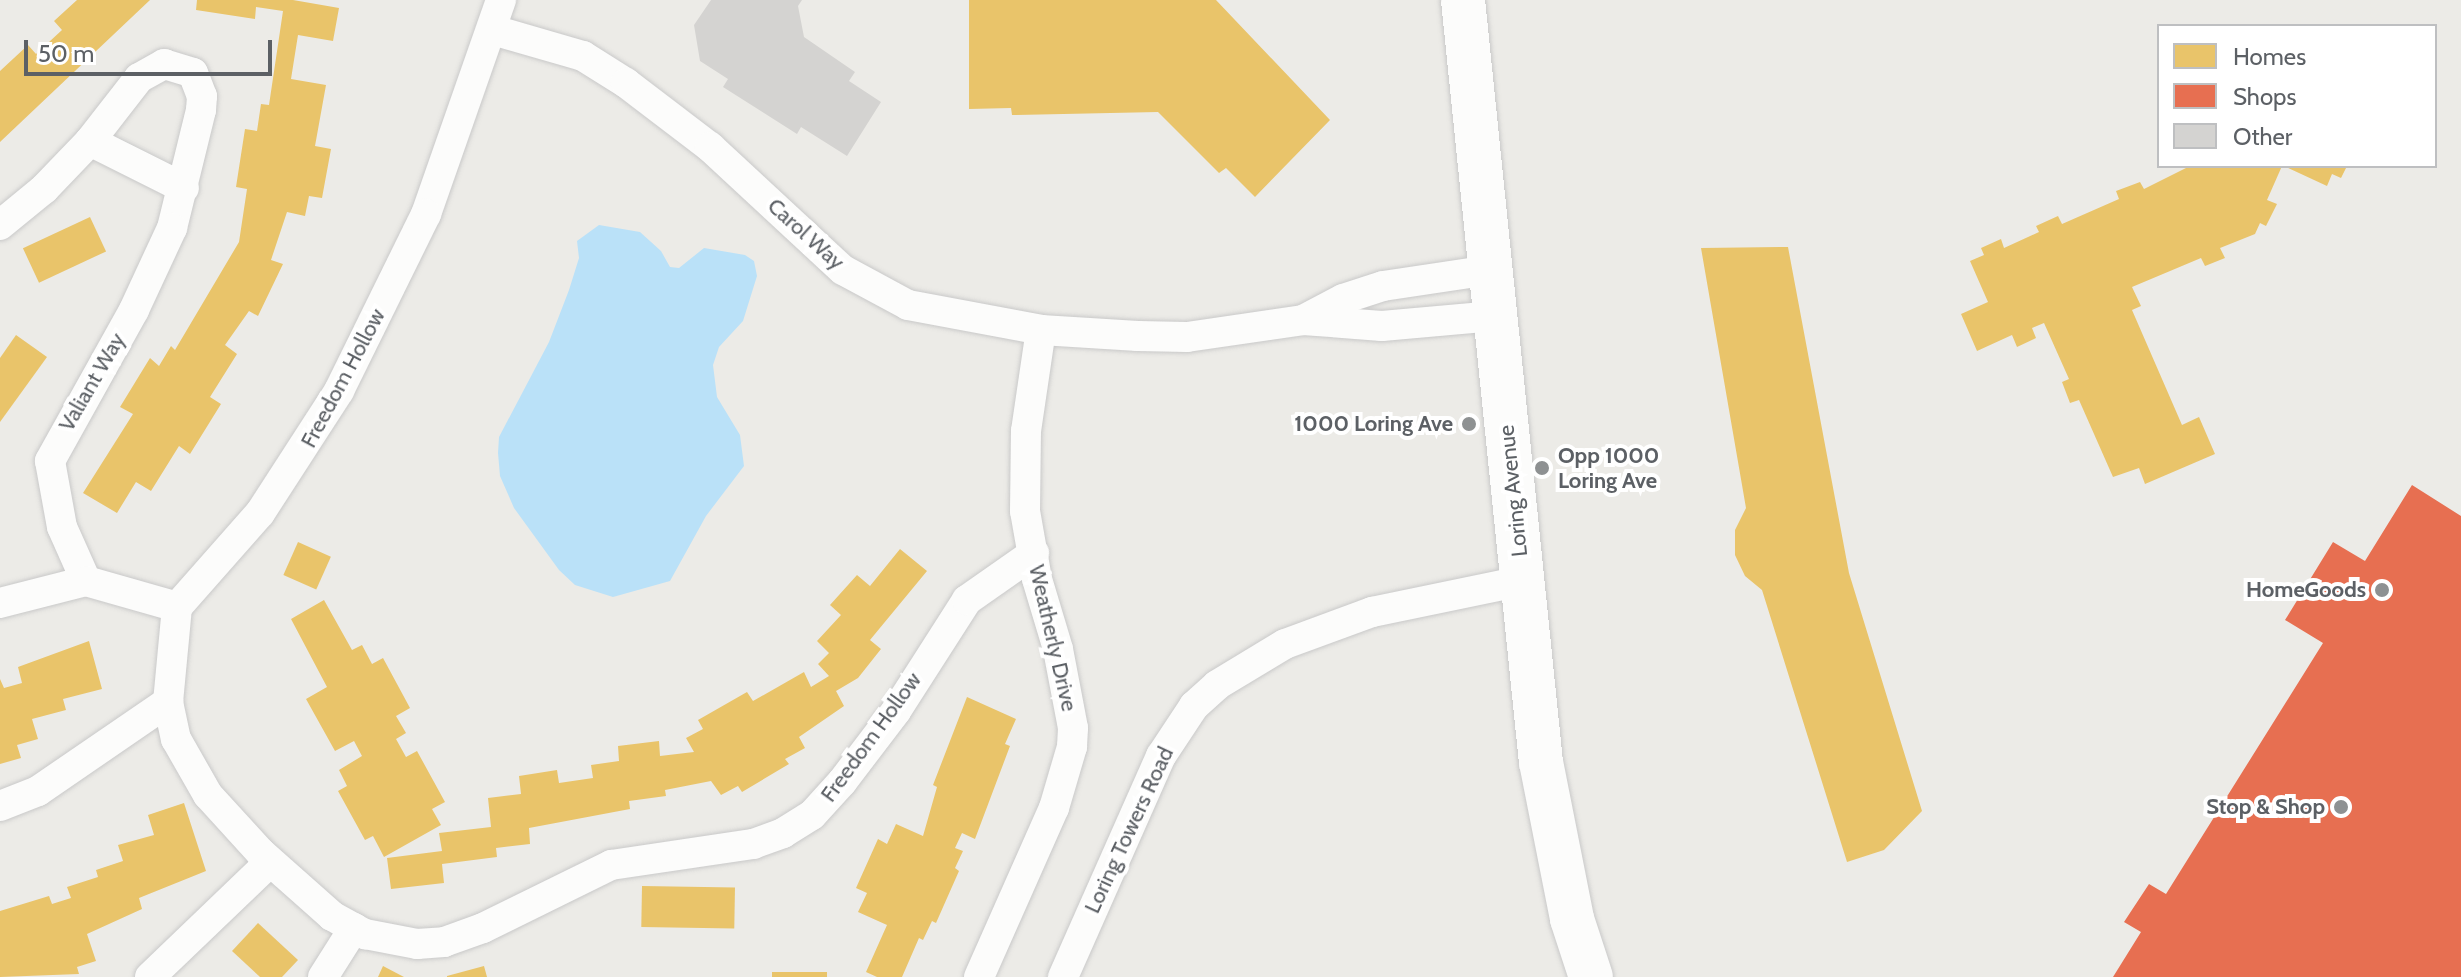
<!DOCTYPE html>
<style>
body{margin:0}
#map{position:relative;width:2461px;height:977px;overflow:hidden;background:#ecebe7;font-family:Cabin,sans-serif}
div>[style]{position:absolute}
.water>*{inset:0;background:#bae1f8}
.homes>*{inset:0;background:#e9c46a;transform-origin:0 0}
.shops>*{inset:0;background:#e76f51}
.building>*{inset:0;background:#d4d3d1}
.roads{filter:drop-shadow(0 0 2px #c9c9c9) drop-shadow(0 0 2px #c9c9c9)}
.minor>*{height:30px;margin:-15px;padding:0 15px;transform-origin:15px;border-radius:15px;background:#fcfcfb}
.secondary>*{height:44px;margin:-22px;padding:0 22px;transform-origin:22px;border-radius:22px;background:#fcfcfb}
.dots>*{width:22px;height:22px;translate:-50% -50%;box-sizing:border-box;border:4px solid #fff;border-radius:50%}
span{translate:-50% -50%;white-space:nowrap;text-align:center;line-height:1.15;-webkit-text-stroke:8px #fff;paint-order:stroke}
.street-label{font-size:22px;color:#5c6065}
.poi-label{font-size:22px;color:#5c6065;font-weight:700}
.right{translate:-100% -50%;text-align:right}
.left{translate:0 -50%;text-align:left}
.legend{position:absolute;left:2157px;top:24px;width:280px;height:144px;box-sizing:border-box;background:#fff;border:2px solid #bebfc1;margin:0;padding:10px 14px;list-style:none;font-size:24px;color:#5c6065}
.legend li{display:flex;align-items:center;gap:16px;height:40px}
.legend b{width:40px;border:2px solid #bebfc1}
.scale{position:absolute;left:24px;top:40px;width:248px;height:36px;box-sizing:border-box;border:4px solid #5c6065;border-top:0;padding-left:10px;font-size:24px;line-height:28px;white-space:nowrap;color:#5c6065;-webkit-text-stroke:6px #fff;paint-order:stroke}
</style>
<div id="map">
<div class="water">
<i style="clip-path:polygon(599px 225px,640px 232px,661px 251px,670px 267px,679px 268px,704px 248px,745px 255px,754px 261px,757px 276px,743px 321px,719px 347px,713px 365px,717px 397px,740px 435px,744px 466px,706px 516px,670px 581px,613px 597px,575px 585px,559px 570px,514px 508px,500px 476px,498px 453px,499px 437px,549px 342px,569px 290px,579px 258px,577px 241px)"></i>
</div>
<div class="homes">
<i style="clip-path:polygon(77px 0,150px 0,0 142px,0 71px,28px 45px,36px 54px,62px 30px,54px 21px)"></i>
<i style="clip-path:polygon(197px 0,293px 0,339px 8px,333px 41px,298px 35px,291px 79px,326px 85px,315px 146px,331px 149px,322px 198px,309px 196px,305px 216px,287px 212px,271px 260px,283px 264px,258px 316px,249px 311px,225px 345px,237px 354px,210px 397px,221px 404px,190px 454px,179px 446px,151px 491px,136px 482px,117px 513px,83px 493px,133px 414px,120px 407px,150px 358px,159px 366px,171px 346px,175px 350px,239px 242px,247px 189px,236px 187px,245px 129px,257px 131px,261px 104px,269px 105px,283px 11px,256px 7px,255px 19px,196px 10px)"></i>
<i style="clip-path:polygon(969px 0,1216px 0,1330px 120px,1255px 197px,1226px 168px,1219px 173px,1158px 112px,1012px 115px,1011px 108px,969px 109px)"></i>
<i style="clip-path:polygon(2190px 166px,2282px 166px,2267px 200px,2277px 204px,2266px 226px,2260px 223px,2255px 234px,2220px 248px,2225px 258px,2205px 266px,2201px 258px,2132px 287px,2141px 306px,2132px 310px,2182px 425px,2199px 417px,2215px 454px,2145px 484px,2139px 468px,2113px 477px,2079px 400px,2070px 403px,2062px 382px,2069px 379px,2044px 323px,2032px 328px,2036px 338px,2017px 347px,2012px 335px,1977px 351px,1961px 314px,1988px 302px,1970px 261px,1984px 255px,1981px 248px,2001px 239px,2004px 248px,2039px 232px,2036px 226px,2058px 216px,2062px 224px,2119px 199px,2116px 191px,2140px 182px,2144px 189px)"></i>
<i style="clip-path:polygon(2284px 166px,2347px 166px,2341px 178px,2332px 174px,2327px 186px)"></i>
<i style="left:90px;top:217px;width:38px;height:74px;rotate:65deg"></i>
<i style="clip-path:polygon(1788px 247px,1849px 573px,1922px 811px,1884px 850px,1847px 862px,1762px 590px,1745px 576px,1735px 555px,1735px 530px,1746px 508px,1701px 248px)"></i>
<i style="clip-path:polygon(16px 335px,47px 357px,0 422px,0 358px)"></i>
<i style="left:298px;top:542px;width:36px;height:36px;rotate:24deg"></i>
<i style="clip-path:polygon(900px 549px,927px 571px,870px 640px,881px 649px,858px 678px,836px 691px,844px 706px,799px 737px,805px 748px,785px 759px,789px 764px,742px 792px,738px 786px,721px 795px,711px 781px,665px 790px,666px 796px,629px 801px,630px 809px,529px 828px,530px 844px,496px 848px,497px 857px,442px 864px,444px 883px,391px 889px,387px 858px,442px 851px,439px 833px,491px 827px,488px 798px,521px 794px,519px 776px,557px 770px,559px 783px,593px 778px,591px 765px,619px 761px,618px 746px,659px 741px,660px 756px,694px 752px,686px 738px,703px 729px,698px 720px,747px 692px,753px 701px,804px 672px,811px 687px,829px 676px,818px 664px,829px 653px,817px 641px,841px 615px,830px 605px,857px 575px,870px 586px)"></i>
<i style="clip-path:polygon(324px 600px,352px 650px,362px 645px,372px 664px,383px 658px,410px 708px,396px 716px,406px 733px,396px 739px,406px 757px,417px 751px,445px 802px,432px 809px,441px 825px,384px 857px,373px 836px,365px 840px,338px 791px,347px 786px,339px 770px,362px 756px,354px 741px,335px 751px,306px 699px,327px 687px,291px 619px)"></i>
<i style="clip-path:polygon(89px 641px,102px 689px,63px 699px,66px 710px,32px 719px,38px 739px,17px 745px,21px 758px,0 764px,0 679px,4px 688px,22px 683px,18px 667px)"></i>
<i style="clip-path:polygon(967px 697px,1016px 719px,1005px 744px,1010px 746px,975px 839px,962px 833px,955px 848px,963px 851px,955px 868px,959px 871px,936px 923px,932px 921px,923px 940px,919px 938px,902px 977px,877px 977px,866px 972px,887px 925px,858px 912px,867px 893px,856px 888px,878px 839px,887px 844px,896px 824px,923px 836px,937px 787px,933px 785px)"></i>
<i style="clip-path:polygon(184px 803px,206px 871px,139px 898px,142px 909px,87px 934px,96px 961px,77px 967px,79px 974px,0 977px,0 911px,49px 896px,52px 904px,71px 898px,67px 887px,98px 877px,96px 870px,123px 861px,118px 845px,154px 835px,148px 815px)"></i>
<i style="left:642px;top:886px;width:93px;height:41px;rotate:1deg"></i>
<i style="clip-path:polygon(258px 923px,298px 960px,282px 977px,260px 977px,232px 951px)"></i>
<i style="clip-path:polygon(383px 966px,404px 977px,378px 977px)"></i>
<i style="clip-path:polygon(484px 966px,487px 977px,447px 977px,447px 976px)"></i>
<i style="left:772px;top:972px;width:55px;height:5px"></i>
</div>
<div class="shops">
<i style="clip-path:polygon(2412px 485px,2461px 516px,2461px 977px,2113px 977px,2141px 932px,2124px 922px,2149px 884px,2166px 894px,2323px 643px,2285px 620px,2333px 542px,2365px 561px)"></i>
</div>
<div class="building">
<i style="clip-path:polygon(711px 0,802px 0,798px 6px,804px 37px,855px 72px,849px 81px,881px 102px,847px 156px,801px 127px,797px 134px,723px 87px,728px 79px,700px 61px,694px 25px)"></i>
</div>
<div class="roads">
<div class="minor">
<i style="left:501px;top:0;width:227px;rotate:109.3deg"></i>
<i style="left:426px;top:214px;width:197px;rotate:116.2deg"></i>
<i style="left:339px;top:391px;width:145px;rotate:122.9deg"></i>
<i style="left:260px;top:513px;width:125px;rotate:131.4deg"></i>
<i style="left:177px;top:607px;width:95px;rotate:95.4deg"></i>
<i style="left:168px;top:702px;width:38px;rotate:78deg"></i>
<i style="left:176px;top:739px;width:64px;rotate:60.3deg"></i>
<i style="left:208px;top:795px;width:79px;rotate:47.6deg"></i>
<i style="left:261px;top:853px;width:95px;rotate:41.6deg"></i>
<i style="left:332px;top:916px;width:38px;rotate:29deg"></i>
<i style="left:365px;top:934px;width:53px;rotate:10.9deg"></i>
<i style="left:417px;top:944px;width:27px;rotate:-4deg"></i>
<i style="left:444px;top:942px;width:41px;rotate:-19.7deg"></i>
<i style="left:483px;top:928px;width:143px;rotate:-26.2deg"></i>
<i style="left:611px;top:865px;width:144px;rotate:-8.4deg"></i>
<i style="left:753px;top:844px;width:32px;rotate:-20deg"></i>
<i style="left:783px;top:833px;width:34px;rotate:-32deg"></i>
<i style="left:812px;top:815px;width:45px;rotate:-47.7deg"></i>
<i style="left:842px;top:782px;width:89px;rotate:-52.7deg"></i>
<i style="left:896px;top:711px;width:132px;rotate:-57.4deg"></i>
<i style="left:967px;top:600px;width:82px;rotate:-35deg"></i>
<i style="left:493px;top:30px;width:94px;rotate:16.1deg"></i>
<i style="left:583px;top:56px;width:51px;rotate:32.1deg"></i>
<i style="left:626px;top:83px;width:106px;rotate:37.3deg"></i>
<i style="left:710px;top:147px;width:181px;rotate:42.8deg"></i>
<i style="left:843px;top:270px;width:74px;rotate:28.3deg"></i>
<i style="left:908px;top:305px;width:135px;rotate:10.6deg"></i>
<i style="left:1041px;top:330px;width:97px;rotate:3.5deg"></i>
<i style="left:1138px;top:336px;width:49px;rotate:1.2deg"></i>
<i style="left:1187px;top:337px;width:117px;rotate:-8.3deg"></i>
<i style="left:1303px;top:320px;width:79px;rotate:4.3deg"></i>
<i style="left:1382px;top:326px;width:113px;rotate:-5.1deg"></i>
<i style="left:90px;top:141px;width:105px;rotate:26.6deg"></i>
<i style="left:0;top:225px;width:57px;rotate:-39.3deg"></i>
<i style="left:44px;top:189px;width:66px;rotate:-46.2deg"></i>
<i style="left:90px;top:141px;width:80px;rotate:-52.1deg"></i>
<i style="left:139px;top:78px;width:29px;rotate:-29deg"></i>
<i style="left:164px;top:64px;width:30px;rotate:17deg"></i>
<i style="left:193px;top:73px;width:25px;rotate:69deg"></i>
<i style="left:202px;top:96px;width:14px;rotate:94deg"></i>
<i style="left:201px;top:110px;width:122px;rotate:103.8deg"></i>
<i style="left:172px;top:228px;width:90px;rotate:114.9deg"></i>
<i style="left:134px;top:310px;width:173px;rotate:119.1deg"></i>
<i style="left:50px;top:461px;width:67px;rotate:79.7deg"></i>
<i style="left:62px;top:527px;width:59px;rotate:66deg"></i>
<i style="left:86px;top:581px;width:89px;rotate:165.7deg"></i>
<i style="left:1303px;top:320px;width:45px;rotate:-27.7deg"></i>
<i style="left:1343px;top:299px;width:42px;rotate:-18deg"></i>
<i style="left:1383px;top:286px;width:108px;rotate:-8.5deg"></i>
<i style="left:86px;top:581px;width:95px;rotate:15.9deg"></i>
<i style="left:0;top:806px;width:41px;rotate:-21.5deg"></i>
<i style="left:38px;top:791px;width:158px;rotate:-34.4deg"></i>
<i style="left:150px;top:977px;width:166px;rotate:-43.8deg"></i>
<i style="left:323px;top:977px;width:58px;rotate:-57.7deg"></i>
<i style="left:979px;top:977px;width:185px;rotate:-66.1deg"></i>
<i style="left:1054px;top:808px;width:64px;rotate:-73.6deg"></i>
<i style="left:1072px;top:747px;width:19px;rotate:-87deg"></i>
<i style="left:1073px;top:728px;width:80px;rotate:-100.8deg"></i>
<i style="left:1058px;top:649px;width:73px;rotate:-106.7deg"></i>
<i style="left:1037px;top:579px;width:69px;rotate:-100deg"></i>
<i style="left:1025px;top:511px;width:80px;rotate:-89.3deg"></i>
<i style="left:1026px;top:431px;width:102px;rotate:-81.6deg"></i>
<i style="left:1063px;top:977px;width:242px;rotate:-66.1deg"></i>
<i style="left:1161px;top:756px;width:60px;rotate:-56.6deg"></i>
<i style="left:1194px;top:706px;width:31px;rotate:-42deg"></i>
<i style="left:1217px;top:685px;width:79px;rotate:-31.1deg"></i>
<i style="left:1285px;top:644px;width:93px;rotate:-20.2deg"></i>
<i style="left:1372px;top:612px;width:153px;rotate:-11.7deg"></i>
</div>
<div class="secondary">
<i style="left:1463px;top:0;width:766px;rotate:84.16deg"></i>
<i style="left:1541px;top:762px;width:160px;rotate:78.8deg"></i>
<i style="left:1572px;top:919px;width:61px;rotate:71.9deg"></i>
</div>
</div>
<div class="dots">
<i style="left:1469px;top:424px;background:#8e9192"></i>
<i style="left:1542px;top:468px;background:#8e9192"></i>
<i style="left:2382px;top:590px;background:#8e9192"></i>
<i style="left:2341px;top:807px;background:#8e9192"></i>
</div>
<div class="street-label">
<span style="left:806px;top:234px;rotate:42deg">Carol Way</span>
<span style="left:343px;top:378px;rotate:-62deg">Freedom Hollow</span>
<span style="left:92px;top:382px;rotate:-60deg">Valiant Way</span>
<span style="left:1513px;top:491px;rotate:-96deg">Loring Avenue</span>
<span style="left:1053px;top:638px;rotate:77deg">Weatherly Drive</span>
<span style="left:871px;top:737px;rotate:-54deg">Freedom Hollow</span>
<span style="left:1129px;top:830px;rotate:-65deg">Loring Towers Road</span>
</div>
<div class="poi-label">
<span class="right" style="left:1453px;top:424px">1000 Loring Ave</span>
<span class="left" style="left:1558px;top:468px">Opp 1000<br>Loring Ave</span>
<span class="right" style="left:2366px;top:590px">HomeGoods</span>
<span class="right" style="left:2325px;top:807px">Stop &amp; Shop</span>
</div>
<ul class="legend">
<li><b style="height:22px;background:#e9c46a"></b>Homes</li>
<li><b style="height:22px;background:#e76f51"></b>Shops</li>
<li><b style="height:22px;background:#d4d3d1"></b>Other</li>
</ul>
<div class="scale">50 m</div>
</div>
